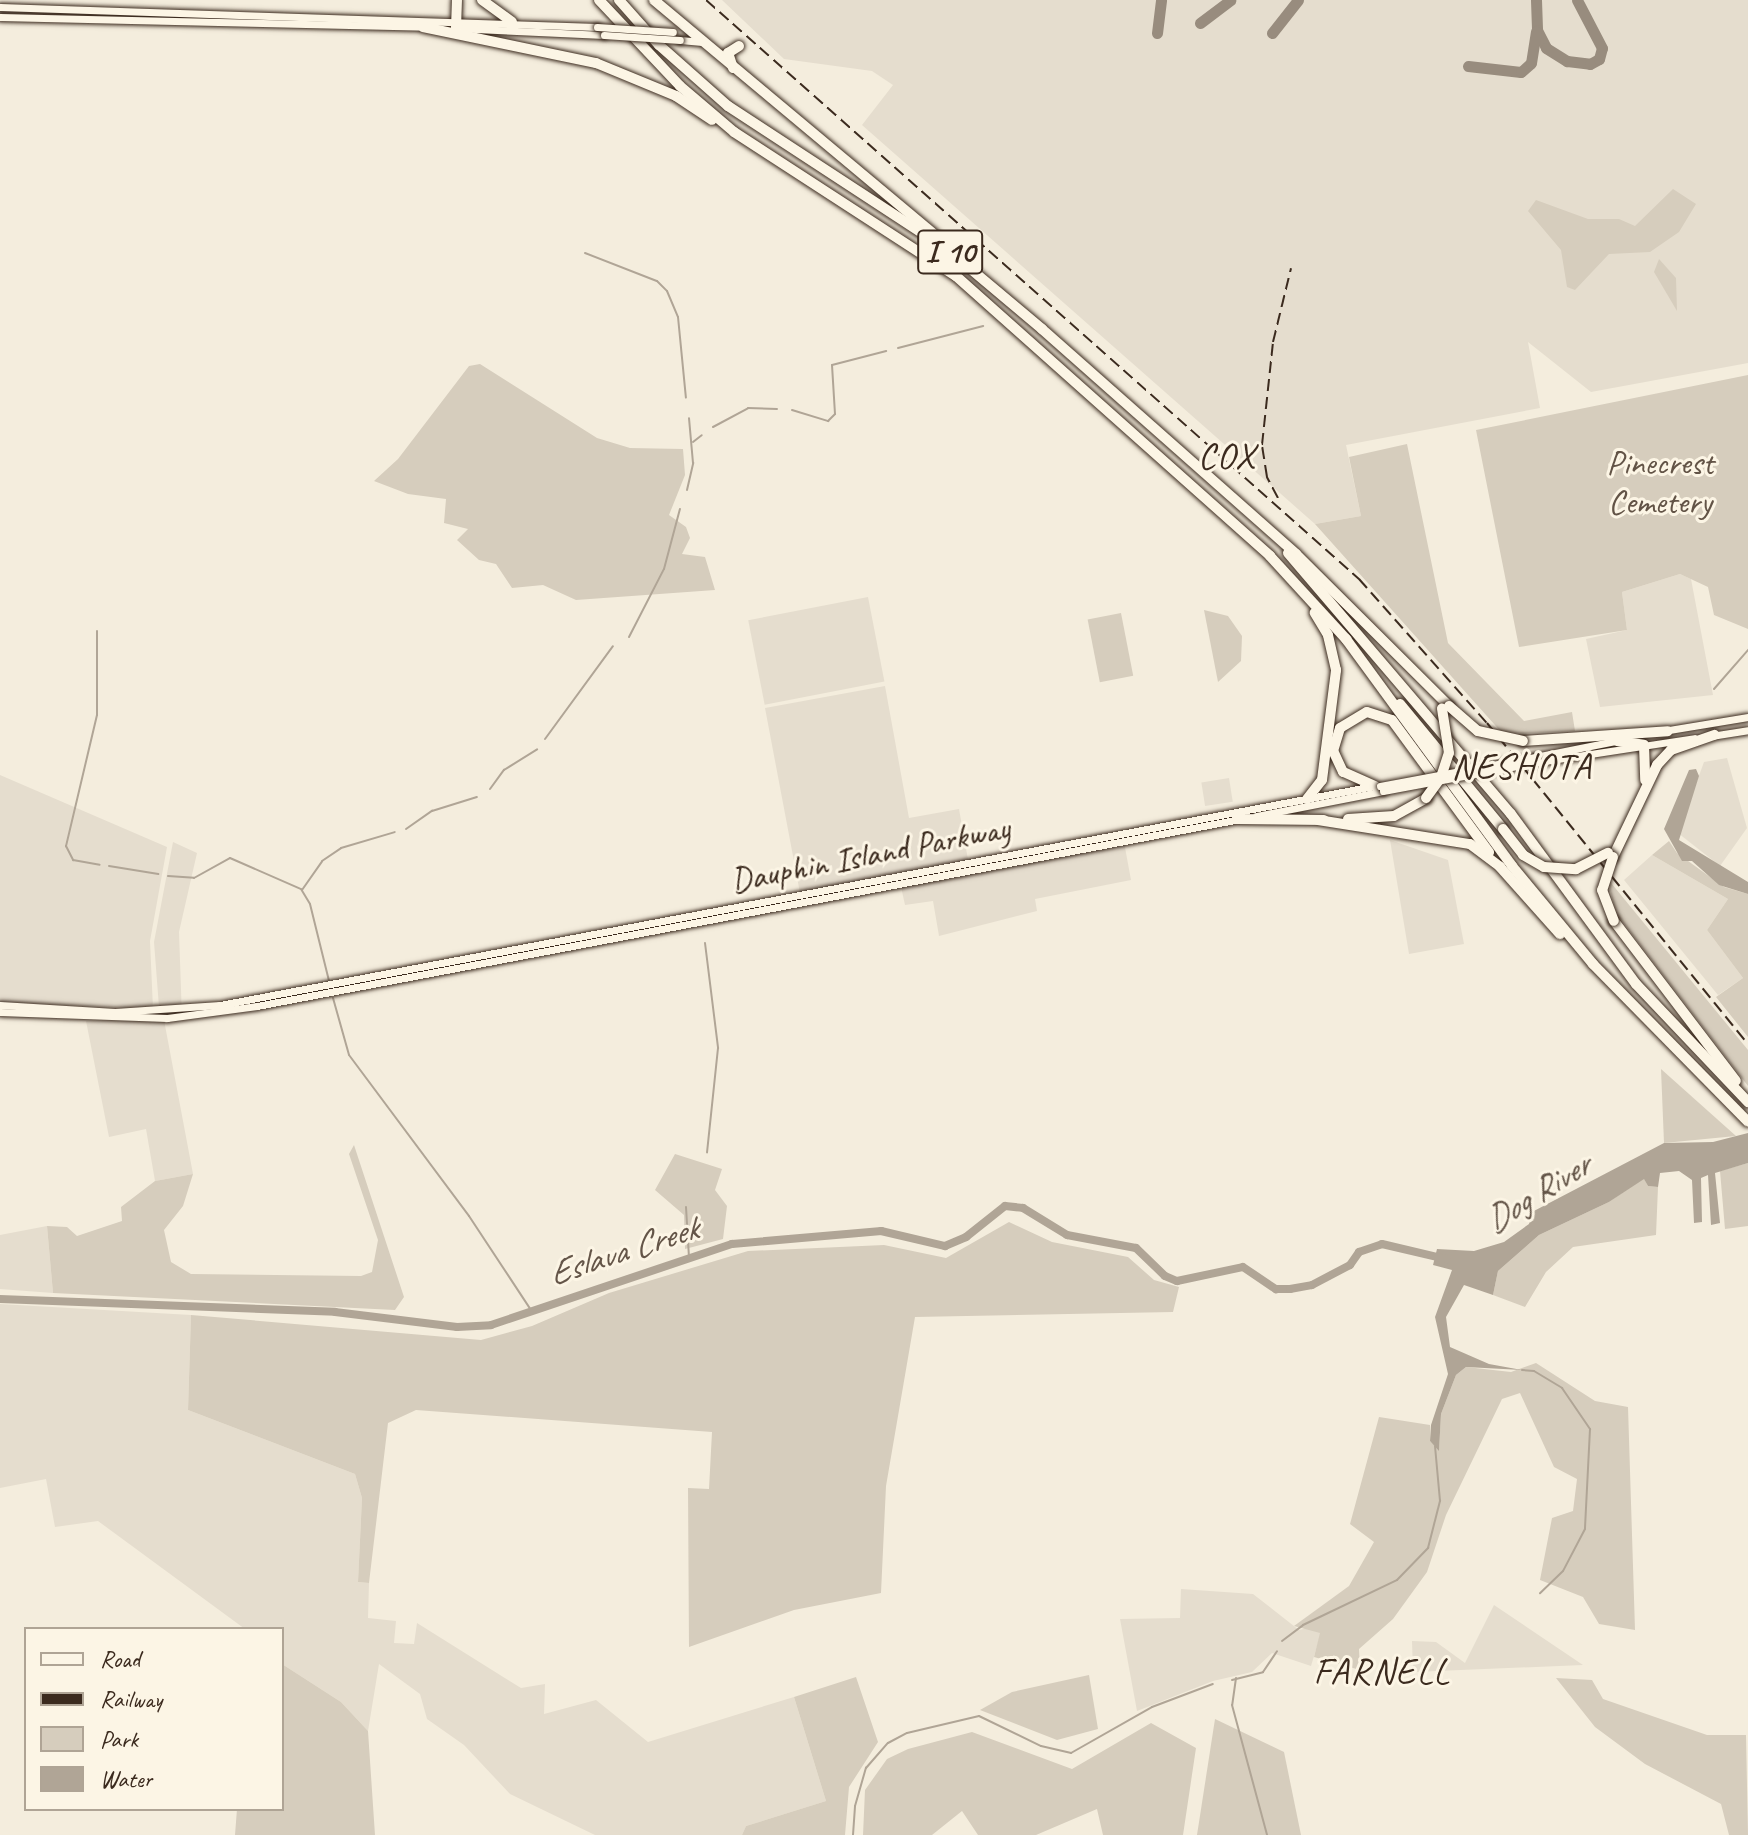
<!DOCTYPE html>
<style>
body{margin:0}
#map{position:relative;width:1748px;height:1835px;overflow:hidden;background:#f4eddd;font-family:Caveat,sans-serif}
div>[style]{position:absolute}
.built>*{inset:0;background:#e5ddce;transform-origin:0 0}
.green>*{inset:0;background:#d6cdbd;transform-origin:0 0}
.water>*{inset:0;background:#b0a596}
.stream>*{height:2px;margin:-1px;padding:0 1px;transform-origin:1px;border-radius:1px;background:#b0a596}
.river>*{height:8px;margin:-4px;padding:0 4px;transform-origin:4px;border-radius:4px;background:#b0a596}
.taxiway>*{height:11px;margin:-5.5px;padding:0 5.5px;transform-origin:5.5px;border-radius:5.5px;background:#988c7e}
.roads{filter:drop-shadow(0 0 2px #3b2a1e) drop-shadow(0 0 2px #3b2a1e)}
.secondary>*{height:7px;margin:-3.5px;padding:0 3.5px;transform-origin:3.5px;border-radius:3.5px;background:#fcf5e5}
.motorway>*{height:10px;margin:-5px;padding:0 5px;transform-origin:5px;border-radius:5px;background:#fcf5e5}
.rail>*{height:2px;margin-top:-1px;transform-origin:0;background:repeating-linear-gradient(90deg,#3b2a1e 0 12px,transparent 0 18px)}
.bridges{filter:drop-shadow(0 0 2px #3b2a1e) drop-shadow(0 0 2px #3b2a1e)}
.secondary-bridge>*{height:7px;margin:-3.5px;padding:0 3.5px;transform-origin:3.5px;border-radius:3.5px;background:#fcf5e5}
.motorway-bridge>*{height:10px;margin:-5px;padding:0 5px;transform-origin:5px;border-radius:5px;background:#fcf5e5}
span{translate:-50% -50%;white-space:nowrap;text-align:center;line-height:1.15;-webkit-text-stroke:6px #fcf5e5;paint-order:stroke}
.shield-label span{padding:2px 6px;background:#fcf5e5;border:2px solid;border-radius:6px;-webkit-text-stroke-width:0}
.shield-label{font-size:32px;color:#3b2a1e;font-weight:700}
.park-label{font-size:34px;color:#625346}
.street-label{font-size:34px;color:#3b2a1e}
.neighbourhood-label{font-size:36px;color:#3b2a1e;letter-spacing:2px}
.water-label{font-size:36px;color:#645548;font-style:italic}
.legend{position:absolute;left:24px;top:1627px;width:260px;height:184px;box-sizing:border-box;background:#fcf5e5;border:2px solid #afa495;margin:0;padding:10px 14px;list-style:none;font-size:24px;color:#3b2a1e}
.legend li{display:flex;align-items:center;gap:16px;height:40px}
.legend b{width:40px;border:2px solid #afa495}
</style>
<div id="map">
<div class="built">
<i style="clip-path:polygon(722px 0,1748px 0,1748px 363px,1591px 392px,1528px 342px,1540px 408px,1346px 445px,1361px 516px,1315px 524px,862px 125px,893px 85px,872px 71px,784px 59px)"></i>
<i style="clip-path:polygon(1680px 574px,1691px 579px,1713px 695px,1600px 707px,1586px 639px,1627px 630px,1622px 592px)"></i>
<i style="left:868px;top:597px;width:86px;height:122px;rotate:79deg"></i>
<i style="clip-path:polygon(885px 686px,909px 818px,959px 809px,970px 871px,1124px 842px,1131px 880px,1035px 899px,1037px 911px,939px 936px,933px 901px,905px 905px,898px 873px,800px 893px,765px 708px)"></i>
<i style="clip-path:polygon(1727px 758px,1747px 828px,1720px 866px,1678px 833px,1704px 762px)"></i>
<i style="clip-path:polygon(0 775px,167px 847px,150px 941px,153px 1009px,0 1002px)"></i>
<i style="left:1229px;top:778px;width:24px;height:28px;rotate:81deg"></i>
<i style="clip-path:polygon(1390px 840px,1448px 860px,1464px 944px,1409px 954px)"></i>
<i style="clip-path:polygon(173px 842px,197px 853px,179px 932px,182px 1018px,164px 1020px,193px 1174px,155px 1181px,146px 1129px,109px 1137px,86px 1021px,160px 1020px,154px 942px)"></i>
<i style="clip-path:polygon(1652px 855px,1728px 899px,1707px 930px,1743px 978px,1718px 995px,1624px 880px)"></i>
<i style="clip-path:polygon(47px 1226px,53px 1293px,0 1289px,0 1235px)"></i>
<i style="clip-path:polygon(0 1304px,191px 1315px,188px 1410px,355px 1474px,362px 1498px,358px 1582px,369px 1583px,368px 1618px,396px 1621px,394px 1643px,414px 1644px,417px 1623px,521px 1688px,545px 1684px,544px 1714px,596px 1700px,648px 1742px,794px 1697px,826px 1801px,746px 1826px,742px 1835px,595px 1835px,510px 1794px,464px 1745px,427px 1719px,420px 1694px,379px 1664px,368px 1731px,341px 1702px,282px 1664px,282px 1629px,245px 1629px,98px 1521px,55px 1527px,46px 1479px,0 1488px)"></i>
<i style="clip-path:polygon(1181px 1589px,1253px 1594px,1299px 1630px,1311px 1627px,1321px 1633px,1311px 1666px,1272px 1653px,1252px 1672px,1213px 1681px,1137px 1711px,1120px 1619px,1180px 1618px)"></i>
<i style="clip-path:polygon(1494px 1605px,1583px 1665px,1413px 1672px,1412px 1641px,1436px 1642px,1465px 1663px)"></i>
</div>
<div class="green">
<i style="clip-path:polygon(1673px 189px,1696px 204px,1679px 232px,1650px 252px,1609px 254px,1575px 290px,1567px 287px,1561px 250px,1528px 211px,1536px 200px,1588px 219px,1619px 219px,1635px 226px)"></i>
<i style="clip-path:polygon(1659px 259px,1676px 278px,1677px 311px,1654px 272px)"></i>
<i style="clip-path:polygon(480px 364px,597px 438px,630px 448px,683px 449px,685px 475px,669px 515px,686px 527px,690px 538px,682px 554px,705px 557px,715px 590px,576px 600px,543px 585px,512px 588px,496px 564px,479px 560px,457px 540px,468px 529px,444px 523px,446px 499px,408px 494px,374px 481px,398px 459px,469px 366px)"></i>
<i style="clip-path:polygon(1748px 375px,1748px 629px,1714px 615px,1708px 587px,1680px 574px,1622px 592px,1627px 630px,1519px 647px,1476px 430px)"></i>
<i style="clip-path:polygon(1407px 444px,1448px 643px,1524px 721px,1572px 712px,1575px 731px,1503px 734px,1315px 524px,1361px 516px,1349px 457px)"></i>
<i style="clip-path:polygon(1204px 610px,1228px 616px,1242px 636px,1241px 661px,1218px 682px)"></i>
<i style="left:1121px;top:613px;width:64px;height:34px;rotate:79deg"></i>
<i style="clip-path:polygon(1669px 841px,1677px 853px,1724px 887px,1748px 894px,1748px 1037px,1716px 997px,1743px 978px,1707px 930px,1728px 899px,1652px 855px)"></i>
<i style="clip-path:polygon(1607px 878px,1748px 1050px,1748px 1086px,1616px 913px)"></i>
<i style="clip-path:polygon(1661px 1069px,1736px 1136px,1664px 1143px)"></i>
<i style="clip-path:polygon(354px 1145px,404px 1297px,395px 1310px,53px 1293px,47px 1226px,67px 1227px,77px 1236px,122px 1221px,121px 1207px,155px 1181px,193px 1174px,183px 1206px,164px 1230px,171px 1262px,191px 1274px,361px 1276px,372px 1272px,378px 1240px,349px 1154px)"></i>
<i style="clip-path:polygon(675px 1154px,722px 1169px,715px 1190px,727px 1206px,723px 1239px,685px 1249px,684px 1215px,655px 1190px)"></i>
<i style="clip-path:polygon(1748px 1163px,1748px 1226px,1725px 1229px,1720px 1171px)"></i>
<i style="clip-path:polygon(1644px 1178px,1648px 1186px,1658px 1187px,1656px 1235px,1573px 1247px,1546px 1272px,1525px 1307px,1493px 1295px,1498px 1271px,1539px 1235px,1609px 1202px)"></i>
<i style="clip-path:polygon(1009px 1222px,1052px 1242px,1128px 1257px,1154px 1280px,1179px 1287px,1173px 1312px,915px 1317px,886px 1486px,881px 1593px,794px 1610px,689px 1647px,688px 1488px,709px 1489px,712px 1432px,416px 1410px,388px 1423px,369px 1583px,358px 1582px,362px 1498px,355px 1474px,188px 1410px,191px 1315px,481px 1340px,532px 1326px,609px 1293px,748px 1251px,884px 1245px,946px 1258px)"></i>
<i style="clip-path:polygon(1536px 1363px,1595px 1401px,1628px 1407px,1635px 1630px,1599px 1624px,1583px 1597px,1540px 1580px,1552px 1518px,1573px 1511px,1577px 1479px,1554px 1467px,1520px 1393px,1502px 1399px,1446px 1515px,1427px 1572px,1393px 1619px,1359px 1649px,1360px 1670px,1314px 1657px,1320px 1633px,1294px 1626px,1349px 1586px,1374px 1542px,1350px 1524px,1379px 1417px,1430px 1425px,1430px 1441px,1439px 1450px,1441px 1414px,1456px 1375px,1466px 1367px,1511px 1372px)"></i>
<i style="clip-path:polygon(282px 1664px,341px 1702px,368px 1731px,375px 1835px,235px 1835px,237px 1809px,282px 1809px)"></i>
<i style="clip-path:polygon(1089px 1675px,1098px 1729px,1057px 1740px,980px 1710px,1012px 1692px)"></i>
<i style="clip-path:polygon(856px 1677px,878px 1742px,849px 1787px,845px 1835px,742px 1835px,746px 1826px,826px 1801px,794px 1697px)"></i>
<i style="clip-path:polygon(1556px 1678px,1592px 1680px,1603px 1699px,1707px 1735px,1746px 1735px,1748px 1835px,1729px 1835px,1721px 1804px,1645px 1764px,1595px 1727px)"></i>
<i style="clip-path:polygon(1215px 1719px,1284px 1752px,1301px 1835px,1197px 1835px)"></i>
<i style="clip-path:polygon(1151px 1723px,1196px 1748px,1183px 1835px,1103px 1835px,1097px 1809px,1036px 1835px,978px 1835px,962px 1811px,932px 1835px,863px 1835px,865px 1790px,887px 1759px,908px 1749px,972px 1732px,1072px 1769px)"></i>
</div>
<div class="water">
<i style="clip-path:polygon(1696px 769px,1699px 776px,1679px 840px,1748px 882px,1748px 894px,1719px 885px,1692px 861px,1682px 861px,1664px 829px,1689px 770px)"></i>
<i style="clip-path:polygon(1748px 1133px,1748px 1163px,1715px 1173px,1720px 1223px,1711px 1225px,1708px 1175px,1701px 1178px,1702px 1222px,1694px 1223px,1692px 1180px,1679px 1171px,1660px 1173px,1658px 1187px,1648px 1186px,1644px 1179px,1609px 1202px,1539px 1235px,1498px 1271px,1493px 1295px,1464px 1285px,1446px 1317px,1450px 1347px,1489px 1364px,1522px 1370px,1466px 1367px,1456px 1375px,1441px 1414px,1439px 1451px,1430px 1441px,1431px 1425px,1448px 1374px,1435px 1317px,1452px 1270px,1433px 1265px,1437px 1249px,1474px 1251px,1504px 1242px,1529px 1224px,1532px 1212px,1664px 1143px,1713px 1142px)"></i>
</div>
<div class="stream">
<i style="left:585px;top:253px;width:77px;rotate:21.3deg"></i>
<i style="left:657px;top:281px;width:14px;rotate:45deg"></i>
<i style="left:667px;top:291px;width:28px;rotate:67deg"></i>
<i style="left:678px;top:317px;width:81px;rotate:84.4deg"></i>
<i style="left:898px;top:348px;width:88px;rotate:-14.5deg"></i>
<i style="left:792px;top:410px;width:38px;rotate:17deg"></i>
<i style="left:828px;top:421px;width:10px;rotate:-45deg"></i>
<i style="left:835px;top:414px;width:49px;rotate:-93.5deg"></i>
<i style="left:832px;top:365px;width:56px;rotate:-14.5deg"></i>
<i style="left:713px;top:427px;width:40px;rotate:-28deg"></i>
<i style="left:748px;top:408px;width:29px;rotate:2deg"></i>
<i style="left:693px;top:442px;width:11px;rotate:-38deg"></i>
<i style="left:687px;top:490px;width:28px;rotate:-77deg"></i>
<i style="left:693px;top:463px;width:45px;rotate:-95.1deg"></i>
<i style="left:97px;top:631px;width:84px;rotate:90deg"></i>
<i style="left:97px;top:715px;width:135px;rotate:103.3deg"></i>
<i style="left:66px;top:846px;width:16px;rotate:63deg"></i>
<i style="left:73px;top:860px;width:27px;rotate:10deg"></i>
<i style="left:629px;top:637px;width:76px;rotate:-62.8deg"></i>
<i style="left:664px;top:569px;width:62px;rotate:-75.1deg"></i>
<i style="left:1714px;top:689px;width:52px;rotate:-48.9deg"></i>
<i style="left:545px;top:739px;width:115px;rotate:-53.8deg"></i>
<i style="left:490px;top:789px;width:24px;rotate:-54deg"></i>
<i style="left:504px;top:770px;width:39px;rotate:-32deg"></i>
<i style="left:406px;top:829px;width:32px;rotate:-35deg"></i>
<i style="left:432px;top:811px;width:47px;rotate:-17.3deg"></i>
<i style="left:109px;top:866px;width:50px;rotate:9.3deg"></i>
<i style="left:168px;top:876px;width:26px;rotate:4deg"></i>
<i style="left:194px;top:878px;width:41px;rotate:-29.1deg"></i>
<i style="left:230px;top:858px;width:77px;rotate:23.6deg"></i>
<i style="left:301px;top:889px;width:17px;rotate:59deg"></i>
<i style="left:310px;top:904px;width:79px;rotate:76.1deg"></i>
<i style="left:302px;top:890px;width:35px;rotate:-55deg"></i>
<i style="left:322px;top:861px;width:23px;rotate:-34deg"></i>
<i style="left:341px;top:848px;width:56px;rotate:-16.5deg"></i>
<i style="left:705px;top:943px;width:106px;rotate:82.9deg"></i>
<i style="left:718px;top:1048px;width:105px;rotate:96deg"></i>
<i style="left:333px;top:998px;width:59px;rotate:74.3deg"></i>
<i style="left:349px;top:1055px;width:201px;rotate:53.3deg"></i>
<i style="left:469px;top:1216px;width:113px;rotate:56.6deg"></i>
<i style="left:686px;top:1207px;width:51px;rotate:86.6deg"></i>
<i style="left:1522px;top:1370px;width:12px;rotate:5deg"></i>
<i style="left:1534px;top:1371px;width:33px;rotate:31deg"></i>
<i style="left:1562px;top:1388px;width:50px;rotate:55.7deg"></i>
<i style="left:1590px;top:1429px;width:100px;rotate:92.9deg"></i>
<i style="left:1585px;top:1529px;width:47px;rotate:117.6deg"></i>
<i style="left:1563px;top:1571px;width:32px;rotate:136deg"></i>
<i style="left:1282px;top:1641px;width:26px;rotate:-37deg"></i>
<i style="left:1303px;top:1625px;width:104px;rotate:-25.6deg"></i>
<i style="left:1397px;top:1580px;width:45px;rotate:-45.9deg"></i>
<i style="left:1428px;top:1548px;width:49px;rotate:-75.7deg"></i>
<i style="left:1440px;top:1501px;width:55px;rotate:-95.2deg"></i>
<i style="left:1236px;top:1678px;width:27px;rotate:98deg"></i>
<i style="left:1232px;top:1705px;width:135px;rotate:74.9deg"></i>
<i style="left:1232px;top:1680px;width:32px;rotate:-14deg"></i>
<i style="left:1263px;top:1672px;width:25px;rotate:-56deg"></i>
<i style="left:853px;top:1835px;width:29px;rotate:-86deg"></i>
<i style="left:855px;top:1806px;width:40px;rotate:-74deg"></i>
<i style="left:866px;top:1768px;width:33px;rotate:-49deg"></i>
<i style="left:888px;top:1743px;width:21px;rotate:-28deg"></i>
<i style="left:907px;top:1733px;width:74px;rotate:-13.3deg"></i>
<i style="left:979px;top:1716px;width:69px;rotate:25.8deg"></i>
<i style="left:1041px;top:1746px;width:31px;rotate:13deg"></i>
<i style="left:1071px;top:1753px;width:93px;rotate:-29.6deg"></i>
<i style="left:1152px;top:1707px;width:65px;rotate:-20.7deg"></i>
</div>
<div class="river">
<i style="left:0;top:1299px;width:335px;rotate:2.2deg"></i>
<i style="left:335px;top:1312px;width:123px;rotate:7deg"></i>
<i style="left:457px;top:1327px;width:34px;rotate:-3deg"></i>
<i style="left:491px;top:1325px;width:254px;rotate:-18.6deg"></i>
<i style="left:732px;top:1244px;width:150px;rotate:-5deg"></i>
<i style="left:881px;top:1231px;width:66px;rotate:13.2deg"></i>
<i style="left:945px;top:1246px;width:23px;rotate:-23deg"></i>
<i style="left:966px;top:1237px;width:50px;rotate:-38.5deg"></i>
<i style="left:1005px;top:1206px;width:18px;rotate:6deg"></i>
<i style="left:1023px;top:1208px;width:52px;rotate:31.5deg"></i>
<i style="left:1067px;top:1235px;width:70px;rotate:10.7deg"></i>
<i style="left:1136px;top:1248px;width:40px;rotate:44deg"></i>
<i style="left:1165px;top:1276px;width:13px;rotate:23deg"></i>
<i style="left:1177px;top:1281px;width:67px;rotate:-12deg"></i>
<i style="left:1243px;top:1267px;width:40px;rotate:34deg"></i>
<i style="left:1276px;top:1289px;width:14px"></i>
<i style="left:1290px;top:1289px;width:22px;rotate:-10deg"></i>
<i style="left:1312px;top:1285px;width:43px;rotate:-27.8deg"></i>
<i style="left:1350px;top:1265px;width:16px;rotate:-55deg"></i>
<i style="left:1359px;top:1252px;width:24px;rotate:-19deg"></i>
<i style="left:1382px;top:1244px;width:66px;rotate:13.2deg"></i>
</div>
<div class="taxiway">
<i style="left:1536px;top:0;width:30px;rotate:88deg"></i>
<i style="left:1537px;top:30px;width:20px;rotate:63deg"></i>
<i style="left:1546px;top:48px;width:25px;rotate:32deg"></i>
<i style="left:1567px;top:61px;width:23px;rotate:7deg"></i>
<i style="left:1590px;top:64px;width:10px;rotate:-29deg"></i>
<i style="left:1599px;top:59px;width:11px;rotate:-75deg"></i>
<i style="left:1602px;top:48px;width:54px;rotate:-117.5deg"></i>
<i style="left:1200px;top:23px;width:38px;rotate:-37deg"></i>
<i style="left:1157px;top:33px;width:33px;rotate:-83deg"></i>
<i style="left:1272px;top:33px;width:42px;rotate:-51.8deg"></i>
<i style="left:1468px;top:66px;width:53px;rotate:6.5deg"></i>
<i style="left:1521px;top:72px;width:13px;rotate:-42deg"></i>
<i style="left:1531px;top:63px;width:32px;rotate:-81deg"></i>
</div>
<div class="roads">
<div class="secondary">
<i style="left:0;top:7px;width:597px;rotate:1.92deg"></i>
<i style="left:0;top:17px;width:426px;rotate:1.3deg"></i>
<i style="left:454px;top:28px;width:150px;rotate:2.7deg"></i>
<i style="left:680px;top:40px;width:22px;rotate:5deg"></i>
<i style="left:1663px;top:731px;width:86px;rotate:-9.4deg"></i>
<i style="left:1711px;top:736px;width:37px;rotate:-9deg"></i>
<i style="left:1535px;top:757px;width:87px;rotate:-11.3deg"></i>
<i style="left:1538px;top:762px;width:158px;rotate:-8.7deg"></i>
<i style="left:1256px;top:816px;width:129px;rotate:-11.1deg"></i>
<i style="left:0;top:1005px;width:115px;rotate:3.5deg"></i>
<i style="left:115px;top:1012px;width:105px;rotate:-3.8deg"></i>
<i style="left:220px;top:1005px;width:1174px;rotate:-10.75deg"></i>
<i style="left:0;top:1012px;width:167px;rotate:2.1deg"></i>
<i style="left:167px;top:1018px;width:91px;rotate:-7.6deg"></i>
<i style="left:257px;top:1006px;width:1001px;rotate:-10.77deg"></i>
</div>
<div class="motorway">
<i style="left:482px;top:0;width:37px;rotate:36deg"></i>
<i style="left:599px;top:0;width:118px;rotate:46.7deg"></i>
<i style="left:680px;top:86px;width:71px;rotate:40.4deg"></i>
<i style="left:734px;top:132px;width:265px;rotate:33deg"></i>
<i style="left:956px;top:276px;width:421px;rotate:41.7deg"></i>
<i style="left:1270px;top:556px;width:113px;rotate:47.5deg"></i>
<i style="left:1346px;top:639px;width:281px;rotate:53.8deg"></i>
<i style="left:1512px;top:866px;width:127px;rotate:50.4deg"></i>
<i style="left:1593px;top:964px;width:221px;rotate:45.5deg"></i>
<i style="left:619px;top:0;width:60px;rotate:48.4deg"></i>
<i style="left:659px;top:45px;width:92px;rotate:41.5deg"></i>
<i style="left:728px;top:106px;width:263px;rotate:33.2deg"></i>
<i style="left:948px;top:250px;width:123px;rotate:40deg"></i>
<i style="left:1042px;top:329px;width:339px;rotate:41.5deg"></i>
<i style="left:1296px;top:554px;width:216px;rotate:44.8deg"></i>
<i style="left:654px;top:0;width:368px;rotate:39.9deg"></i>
<i style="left:423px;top:27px;width:177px;rotate:11.8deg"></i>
<i style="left:596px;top:63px;width:87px;rotate:22.4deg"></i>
<i style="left:676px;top:96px;width:43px;rotate:33.7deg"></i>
<i style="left:456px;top:28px;width:28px;rotate:-88deg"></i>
<i style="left:733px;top:68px;width:16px;rotate:-108deg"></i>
<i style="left:728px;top:53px;width:13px;rotate:-32deg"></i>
<i style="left:1288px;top:553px;width:343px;rotate:49.5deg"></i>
<i style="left:1511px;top:814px;width:211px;rotate:53.7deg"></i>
<i style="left:1636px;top:984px;width:163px;rotate:46.5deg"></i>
<i style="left:1400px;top:704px;width:162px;rotate:50.5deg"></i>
<i style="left:1523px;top:741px;width:145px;rotate:-3.9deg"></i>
<i style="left:1617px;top:741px;width:27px;rotate:8deg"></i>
<i style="left:1644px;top:745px;width:35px;rotate:88deg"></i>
<i style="left:1375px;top:786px;width:35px;rotate:-156deg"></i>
<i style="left:1343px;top:772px;width:23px;rotate:-115deg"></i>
<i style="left:1333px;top:751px;width:24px;rotate:-73deg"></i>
<i style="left:1340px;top:728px;width:31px;rotate:-31deg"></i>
<i style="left:1367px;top:712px;width:26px;rotate:18deg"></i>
<i style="left:1392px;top:720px;width:164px;rotate:53.7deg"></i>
<i style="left:1307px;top:799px;width:24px;rotate:-52deg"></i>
<i style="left:1322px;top:780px;width:111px;rotate:-82.7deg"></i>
<i style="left:1336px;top:670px;width:36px;rotate:-103deg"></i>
<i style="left:1328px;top:635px;width:26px;rotate:-121deg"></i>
<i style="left:1238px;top:819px;width:86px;rotate:0.7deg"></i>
<i style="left:1348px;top:819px;width:46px;rotate:-3.7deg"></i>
<i style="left:1394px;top:816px;width:37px;rotate:-29deg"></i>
<i style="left:1318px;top:820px;width:154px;rotate:9deg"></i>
<i style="left:1470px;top:844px;width:38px;rotate:37deg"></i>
<i style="left:1500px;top:867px;width:90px;rotate:48.2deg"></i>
<i style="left:1613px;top:857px;width:102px;rotate:-64.4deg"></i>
<i style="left:1657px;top:765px;width:21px;rotate:-47deg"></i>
<i style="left:1671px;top:750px;width:46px;rotate:-19.2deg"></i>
<i style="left:1614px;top:921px;width:201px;rotate:52.7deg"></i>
</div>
</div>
<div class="rail">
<i style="left:706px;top:0;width:873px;rotate:41.56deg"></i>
<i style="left:1359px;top:579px;width:193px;rotate:48.4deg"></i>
<i style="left:1487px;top:723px;width:414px;rotate:50.9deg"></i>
<i style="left:1278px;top:498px;width:24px;rotate:-118deg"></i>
<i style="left:1267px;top:477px;width:32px;rotate:-99deg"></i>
<i style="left:1262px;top:445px;width:104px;rotate:-83.9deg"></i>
<i style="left:1273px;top:342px;width:76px;rotate:-76.3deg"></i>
</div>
<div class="bridges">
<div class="secondary-bridge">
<i style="left:597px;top:27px;width:76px;rotate:3.8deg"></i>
<i style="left:604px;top:35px;width:76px;rotate:3.8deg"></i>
<i style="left:1380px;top:786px;width:158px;rotate:-10.6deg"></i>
<i style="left:1383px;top:791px;width:158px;rotate:-10.6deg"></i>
</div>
<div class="motorway-bridge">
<i style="left:1449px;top:706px;width:38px;rotate:41deg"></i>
<i style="left:1478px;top:731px;width:46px;rotate:12.5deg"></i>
<i style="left:1426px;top:798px;width:26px;rotate:-54deg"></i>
<i style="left:1441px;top:777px;width:25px;rotate:-72deg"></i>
<i style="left:1449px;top:753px;width:45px;rotate:-99deg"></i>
<i style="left:1503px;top:829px;width:33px;rotate:52deg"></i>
<i style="left:1523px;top:855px;width:24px;rotate:30deg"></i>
<i style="left:1544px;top:867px;width:32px;rotate:4deg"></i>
<i style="left:1576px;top:869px;width:36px;rotate:-27deg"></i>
<i style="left:1613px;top:857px;width:35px;rotate:108deg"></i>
<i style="left:1602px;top:890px;width:33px;rotate:69deg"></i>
</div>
</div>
<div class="shield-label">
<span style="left:950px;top:252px">I 10</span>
</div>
<div class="park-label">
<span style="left:1660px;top:482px">Pinecrest<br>Cemetery</span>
</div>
<div class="street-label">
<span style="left:870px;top:854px;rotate:-11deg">Dauphin Island Parkway</span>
</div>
<div class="neighbourhood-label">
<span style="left:1227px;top:457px">COX</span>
<span style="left:1522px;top:767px">NESHOTA</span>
<span style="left:1382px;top:1672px">FARNELL</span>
</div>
<div class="water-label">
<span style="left:1537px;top:1193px;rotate:-32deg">Dog River</span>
<span style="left:623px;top:1251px;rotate:-18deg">Eslava Creek</span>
</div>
<ul class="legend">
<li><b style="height:10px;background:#fcf5e5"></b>Road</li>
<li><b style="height:10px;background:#3b2a1e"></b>Railway</li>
<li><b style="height:22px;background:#d6cdbd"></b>Park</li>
<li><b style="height:22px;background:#b0a596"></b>Water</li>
</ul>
</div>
